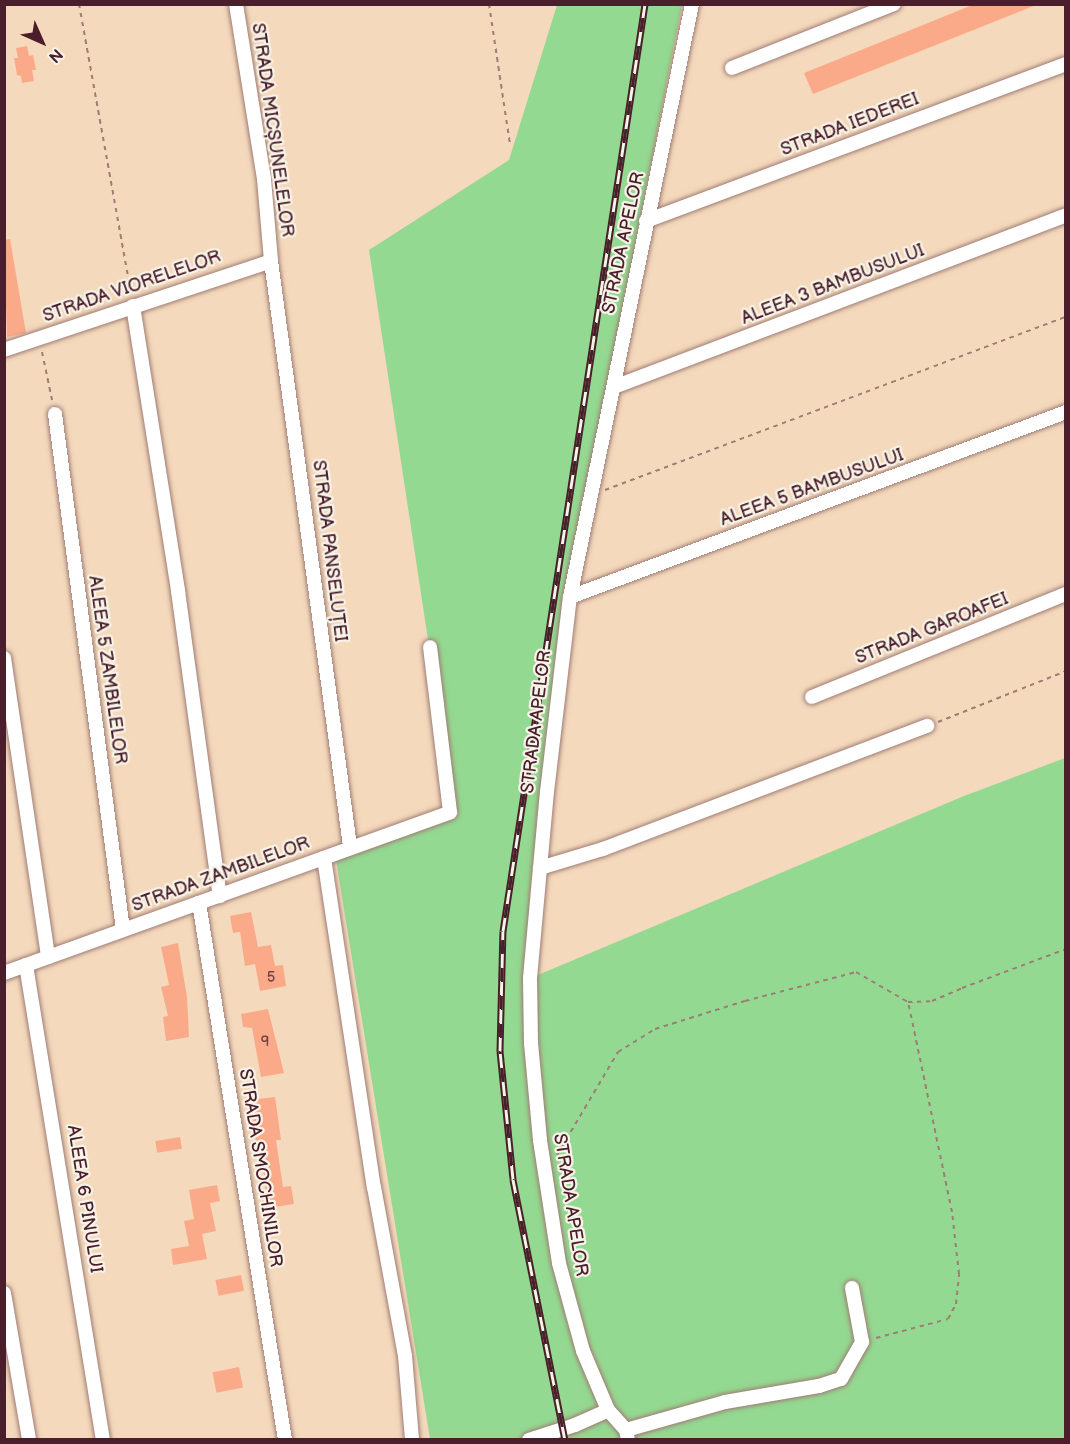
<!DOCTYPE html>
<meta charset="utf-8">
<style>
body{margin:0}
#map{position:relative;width:1070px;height:1444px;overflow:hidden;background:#f4d9bc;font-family:"Balsamiq Sans",sans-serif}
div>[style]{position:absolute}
.green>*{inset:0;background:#94d991}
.building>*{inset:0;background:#fbaa89;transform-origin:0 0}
.path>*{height:2px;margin-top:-1px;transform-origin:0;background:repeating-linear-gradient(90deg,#9f7c74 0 4.5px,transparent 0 9px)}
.roads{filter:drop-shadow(0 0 2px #9f7c74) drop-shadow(0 0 2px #9f7c74)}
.minor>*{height:14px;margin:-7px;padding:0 7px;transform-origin:7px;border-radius:7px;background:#fff}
.rail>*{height:7px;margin-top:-3.5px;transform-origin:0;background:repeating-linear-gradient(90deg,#f7f3e8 0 14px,#4a1f2b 0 28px);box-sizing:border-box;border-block:2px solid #4a1f2b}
span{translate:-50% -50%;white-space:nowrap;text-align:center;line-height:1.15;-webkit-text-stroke:4.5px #f7f3e8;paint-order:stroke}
.number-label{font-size:15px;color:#764242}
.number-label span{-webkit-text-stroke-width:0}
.street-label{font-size:18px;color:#4a1f2b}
.frame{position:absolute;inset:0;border:6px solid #4a1f2b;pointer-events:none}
.north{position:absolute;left:12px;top:12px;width:60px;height:60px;-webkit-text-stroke:4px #f7f3e8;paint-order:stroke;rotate:135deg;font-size:16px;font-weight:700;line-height:24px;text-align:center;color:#4a1f2b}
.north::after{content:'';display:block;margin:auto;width:21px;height:27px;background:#4a1f2b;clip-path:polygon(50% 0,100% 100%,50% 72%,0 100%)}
</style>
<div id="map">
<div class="green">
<i style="clip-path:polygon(557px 5px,682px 5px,557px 644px,531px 883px,526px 980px,964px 796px,1065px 758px,1065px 1439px,430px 1439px,336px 860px,453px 805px,369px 250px,509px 160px)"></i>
</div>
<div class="building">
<i style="clip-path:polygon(975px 4px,1036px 5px,813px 94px,804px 73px)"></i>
<i style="clip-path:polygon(27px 46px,29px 56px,33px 55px,36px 70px,32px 70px,34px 81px,22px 83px,21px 76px,17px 75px,14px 58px,18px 58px,16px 48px)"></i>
<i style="clip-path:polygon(10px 239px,26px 333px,7px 337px,4px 240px)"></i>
<i style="clip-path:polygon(251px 912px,258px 947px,271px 945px,275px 966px,283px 965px,286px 986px,260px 991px,255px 964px,245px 966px,240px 932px,233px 933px,230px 916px)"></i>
<i style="clip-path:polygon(178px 943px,187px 997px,189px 1037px,166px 1041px,163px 1017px,168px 1016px,161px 987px,169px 985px,161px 947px)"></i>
<i style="clip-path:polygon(268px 1009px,284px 1073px,261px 1077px,252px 1028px,243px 1027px,241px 1014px)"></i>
<i style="clip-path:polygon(275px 1097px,281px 1140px,276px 1140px,283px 1187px,291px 1186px,294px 1204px,268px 1208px,260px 1143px,256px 1143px,250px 1100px)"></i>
<i style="left:180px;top:1137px;width:12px;height:25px;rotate:81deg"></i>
<i style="clip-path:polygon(217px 1185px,220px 1201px,210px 1203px,216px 1231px,202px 1234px,207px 1259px,173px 1265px,171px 1249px,189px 1246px,184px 1221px,194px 1219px,189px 1190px)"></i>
<i style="left:241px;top:1275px;width:16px;height:26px;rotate:79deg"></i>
<i style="left:239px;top:1367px;width:21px;height:27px;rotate:79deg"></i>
</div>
<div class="path">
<i style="left:79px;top:4px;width:295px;rotate:79.8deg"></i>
<i style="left:489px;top:4px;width:142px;rotate:81.5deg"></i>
<i style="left:42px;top:352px;width:49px;rotate:78.2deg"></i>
<i style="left:605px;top:490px;width:492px;rotate:-20.6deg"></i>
<i style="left:938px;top:722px;width:138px;rotate:-21.7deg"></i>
<i style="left:557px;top:1155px;width:120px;rotate:-59.4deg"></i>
<i style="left:618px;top:1052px;width:44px;rotate:-31.9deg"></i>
<i style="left:655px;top:1029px;width:94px;rotate:-17.3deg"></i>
<i style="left:745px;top:1001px;width:115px;rotate:-14.6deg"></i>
<i style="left:856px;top:972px;width:60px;rotate:30deg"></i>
<i style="left:908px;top:1002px;width:24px;rotate:-2deg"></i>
<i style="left:932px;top:1001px;width:33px;rotate:-23deg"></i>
<i style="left:962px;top:988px;width:111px;rotate:-20.6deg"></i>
<i style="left:876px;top:1338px;width:74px;rotate:-14.8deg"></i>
<i style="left:948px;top:1319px;width:17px;rotate:-62deg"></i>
<i style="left:956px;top:1304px;width:30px;rotate:-84deg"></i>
<i style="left:959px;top:1274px;width:62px;rotate:-96.4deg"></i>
<i style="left:952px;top:1212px;width:215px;rotate:-101.8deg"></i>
</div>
<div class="roads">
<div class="minor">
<i style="left:236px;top:4px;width:177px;rotate:80.9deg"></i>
<i style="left:264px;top:179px;width:82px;rotate:85.1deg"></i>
<i style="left:271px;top:261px;width:590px;rotate:82.31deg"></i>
<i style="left:732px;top:68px;width:174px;rotate:-21.6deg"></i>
<i style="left:646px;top:221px;width:448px;rotate:-20.5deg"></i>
<i style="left:133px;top:306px;width:289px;rotate:81deg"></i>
<i style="left:178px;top:591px;width:308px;rotate:82.2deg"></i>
<i style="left:4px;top:350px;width:281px;rotate:-18.4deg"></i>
<i style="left:614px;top:387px;width:484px;rotate:-20.8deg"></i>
<i style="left:55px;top:414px;width:520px;rotate:82.49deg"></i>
<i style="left:570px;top:597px;width:529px;rotate:-20.45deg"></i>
<i style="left:4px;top:658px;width:302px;rotate:81.6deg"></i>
<i style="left:812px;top:697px;width:274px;rotate:-22.1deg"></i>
<i style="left:324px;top:858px;width:333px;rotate:81.4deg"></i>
<i style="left:374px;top:1187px;width:172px;rotate:79.6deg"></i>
<i style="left:405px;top:1356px;width:84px;rotate:85.2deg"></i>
<i style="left:540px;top:868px;width:66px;rotate:-16.8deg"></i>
<i style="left:603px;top:849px;width:347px;rotate:-20.8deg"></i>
<i style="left:199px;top:903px;width:544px;rotate:80.9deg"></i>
<i style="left:26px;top:965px;width:481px;rotate:80.8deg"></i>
<i style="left:4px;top:973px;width:474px;rotate:-19.8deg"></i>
<i style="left:450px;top:812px;width:166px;rotate:-96.9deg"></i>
<i style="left:4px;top:1293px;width:149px;rotate:80.3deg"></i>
<i style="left:626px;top:1430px;width:103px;rotate:-15.8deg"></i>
<i style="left:725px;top:1402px;width:95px;rotate:-9.7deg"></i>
<i style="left:819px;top:1386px;width:23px;rotate:-18deg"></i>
<i style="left:841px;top:1379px;width:43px;rotate:-60.4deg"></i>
<i style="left:862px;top:1342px;width:55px;rotate:-100.5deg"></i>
<i style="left:529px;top:1440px;width:48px;rotate:-18.1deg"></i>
<i style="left:575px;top:1425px;width:36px;rotate:-24deg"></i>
<i style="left:628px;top:1440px;width:10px;rotate:-101deg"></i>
<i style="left:626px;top:1430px;width:27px;rotate:-132deg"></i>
<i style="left:608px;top:1410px;width:64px;rotate:-113deg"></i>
<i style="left:583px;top:1351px;width:91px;rotate:-105.3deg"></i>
<i style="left:559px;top:1263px;width:124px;rotate:-98.8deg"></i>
<i style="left:540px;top:1140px;width:97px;rotate:-95.3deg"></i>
<i style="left:531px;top:1043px;width:65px;rotate:-90.9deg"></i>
<i style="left:530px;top:978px;width:187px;rotate:-84.8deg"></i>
<i style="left:547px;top:792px;width:196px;rotate:-83.3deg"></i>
<i style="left:570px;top:597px;width:605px;rotate:-78.37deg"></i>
</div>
</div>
<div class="rail">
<i style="left:565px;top:1440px;width:266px;rotate:-101.3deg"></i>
<i style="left:513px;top:1179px;width:129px;rotate:-95.8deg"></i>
<i style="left:500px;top:1051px;width:120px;rotate:-88.6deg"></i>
<i style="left:503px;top:931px;width:938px;rotate:-81.29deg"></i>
</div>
<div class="number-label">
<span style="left:271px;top:978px">5</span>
<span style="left:265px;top:1042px">9</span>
</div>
<div class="street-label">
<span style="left:850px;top:125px;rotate:-21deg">STRADA IEDEREI</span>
<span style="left:272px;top:130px;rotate:82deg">STRADA MICȘUNELELOR</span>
<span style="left:624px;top:243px;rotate:-78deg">STRADA APELOR</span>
<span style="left:833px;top:285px;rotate:-21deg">ALEEA 3 BAMBUSULUI</span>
<span style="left:132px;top:287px;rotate:-19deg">STRADA VIORELELOR</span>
<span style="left:812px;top:488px;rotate:-20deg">ALEEA 5 BAMBUSULUI</span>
<span style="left:329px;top:551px;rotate:83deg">STRADA PANSELUȚEI</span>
<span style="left:932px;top:629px;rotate:-22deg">STRADA GAROAFEI</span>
<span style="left:107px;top:670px;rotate:82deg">ALEEA 5 ZAMBILELOR</span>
<span style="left:537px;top:722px;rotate:-83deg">STRADA APELOR</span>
<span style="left:221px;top:875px;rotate:-20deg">STRADA ZAMBILELOR</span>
<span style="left:260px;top:1168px;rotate:81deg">STRADA SMOCHINILOR</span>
<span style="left:84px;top:1199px;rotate:81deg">ALEEA 6 PINULUI</span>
<span style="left:570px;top:1205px;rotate:81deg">STRADA APELOR</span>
</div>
<div class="frame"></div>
<div class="north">N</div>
</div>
